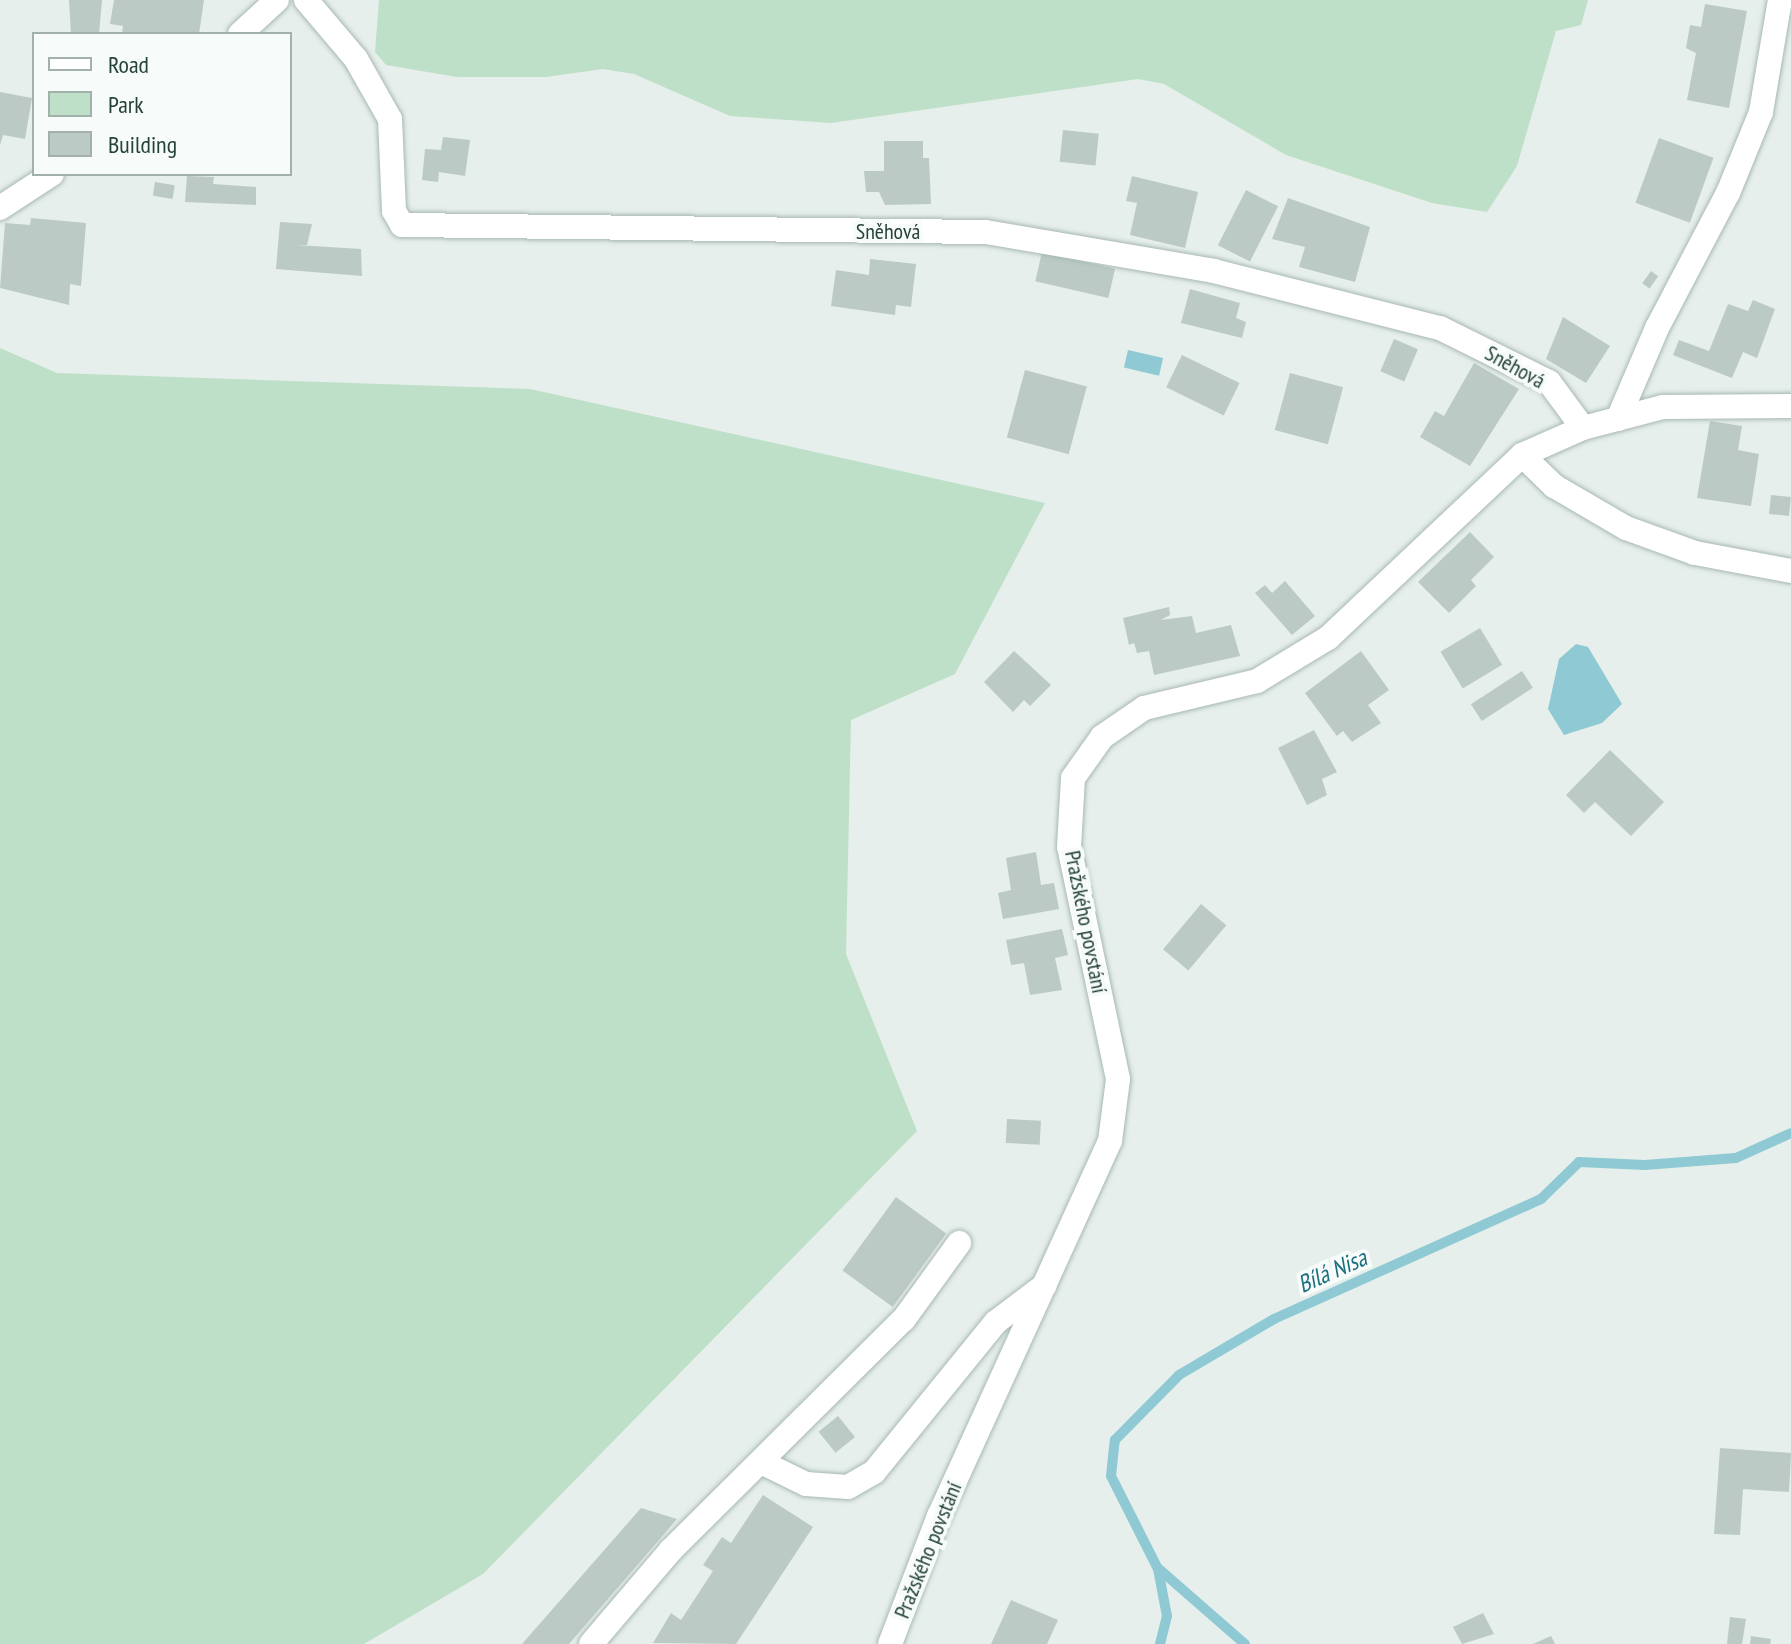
<!DOCTYPE html>
<meta charset="utf-8">
<style>
body{margin:0}
#map{position:relative;width:1791px;height:1644px;overflow:hidden;background:#e6efeb;font-family:"PT Sans Narrow",sans-serif}
div>[style]{position:absolute}
.green>*{inset:0;background:#bfe0c8}
.water>*{inset:0;background:#8ec9d4;transform-origin:0 0}
.stream>*{height:10px;margin:-5px;padding:0 5px;transform-origin:5px;border-radius:5px;background:#8ec9d4}
.building>*{inset:0;background:#bbcac4;transform-origin:0 0}
.roads{filter:drop-shadow(0 0 2px #a8b8b2) drop-shadow(0 0 2px #a8b8b2)}
.street>*{height:24px;margin:-12px;padding:0 12px;transform-origin:12px;border-radius:12px;background:#fff}
span{translate:-50% -50%;white-space:nowrap;text-align:center;line-height:1.15;-webkit-text-stroke:8px #f7fbf9;paint-order:stroke}
.street-label{font-size:22px;color:#24423a}
.water-label{font-size:24px;color:#1c6f80;font-style:italic}
.legend{position:absolute;left:32px;top:32px;width:260px;height:144px;box-sizing:border-box;background:#f7fbf9;border:2px solid #a3b1ad;margin:0;padding:10px 14px;list-style:none;font-size:24px;color:#24423a}
.legend li{display:flex;align-items:center;gap:16px;height:40px}
.legend b{width:40px;border:2px solid #a3b1ad}
</style>
<div id="map">
<div class="green">
<i style="clip-path:polygon(379px 0,1588px 0,1581px 25px,1556px 31px,1517px 166px,1487px 212px,1432px 203px,1286px 155px,1164px 84px,1138px 79px,831px 123px,730px 116px,634px 74px,603px 69px,546px 77px,457px 77px,386px 65px,375px 52px)"></i>
<i style="clip-path:polygon(0 348px,57px 373px,530px 389px,1045px 503px,955px 674px,851px 720px,846px 954px,917px 1131px,483px 1574px,364px 1644px,0 1644px)"></i>
</div>
<div class="water">
<i style="left:1128px;top:350px;width:36px;height:18px;rotate:13deg"></i>
<i style="clip-path:polygon(1576px 644px,1588px 647px,1622px 704px,1602px 723px,1564px 735px,1548px 709px,1559px 659px)"></i>
</div>
<div class="stream">
<i style="left:1159px;top:1569px;width:114px;rotate:41.1deg"></i>
<i style="left:1160px;top:1644px;width:29px;rotate:-76deg"></i>
<i style="left:1167px;top:1616px;width:48px;rotate:-100.8deg"></i>
<i style="left:1158px;top:1569px;width:104px;rotate:-116.8deg"></i>
<i style="left:1111px;top:1476px;width:36px;rotate:-84deg"></i>
<i style="left:1115px;top:1440px;width:91px;rotate:-45.4deg"></i>
<i style="left:1179px;top:1375px;width:110px;rotate:-30.5deg"></i>
<i style="left:1274px;top:1319px;width:293px;rotate:-24.2deg"></i>
<i style="left:1541px;top:1199px;width:53px;rotate:-44.2deg"></i>
<i style="left:1579px;top:1162px;width:66px;rotate:2.6deg"></i>
<i style="left:1645px;top:1165px;width:91px;rotate:-4.4deg"></i>
<i style="left:1736px;top:1158px;width:60px;rotate:-24.4deg"></i>
</div>
<div class="building">
<i style="clip-path:polygon(69px 0,102px 0,99px 34px,71px 34px)"></i>
<i style="clip-path:polygon(114px 0,204px 0,199px 34px,122px 34px,123px 26px,110px 24px)"></i>
<i style="clip-path:polygon(1705px 4px,1747px 11px,1729px 108px,1687px 100px,1696px 53px,1686px 48px,1690px 25px,1701px 27px)"></i>
<i style="clip-path:polygon(0 92px,32px 98px,25px 139px,3px 135px,0 145px)"></i>
<i style="left:1063px;top:130px;width:36px;height:32px;rotate:6deg"></i>
<i style="clip-path:polygon(443px 137px,470px 140px,465px 176px,439px 172px,438px 182px,422px 180px,425px 149px,441px 150px)"></i>
<i style="left:1659px;top:138px;width:58px;height:69px;rotate:20deg"></i>
<i style="clip-path:polygon(884px 141px,923px 141px,923px 158px,929px 158px,931px 204px,885px 205px,879px 192px,866px 192px,864px 171px,884px 171px)"></i>
<i style="clip-path:polygon(187px 176px,214px 177px,213px 184px,256px 187px,256px 205px,185px 202px)"></i>
<i style="clip-path:polygon(1132px 176px,1198px 192px,1185px 248px,1130px 235px,1137px 203px,1126px 201px)"></i>
<i style="left:155px;top:182px;width:20px;height:14px;rotate:9deg"></i>
<i style="left:1246px;top:190px;width:36px;height:62px;rotate:27deg"></i>
<i style="clip-path:polygon(1288px 198px,1370px 227px,1355px 282px,1299px 267px,1305px 247px,1272px 239px)"></i>
<i style="clip-path:polygon(31px 218px,86px 223px,81px 286px,70px 284px,69px 305px,0 288px,5px 223px,30px 225px)"></i>
<i style="clip-path:polygon(280px 222px,312px 224px,307px 245px,296px 245px,361px 249px,362px 276px,276px 269px)"></i>
<i style="left:1042px;top:252px;width:75px;height:30px;rotate:13deg"></i>
<i style="clip-path:polygon(870px 259px,916px 264px,911px 307px,896px 305px,895px 315px,831px 306px,836px 270px,869px 275px)"></i>
<i style="left:1651px;top:271px;width:9px;height:15px;rotate:36deg"></i>
<i style="clip-path:polygon(1190px 289px,1240px 303px,1236px 318px,1246px 322px,1242px 338px,1181px 323px)"></i>
<i style="clip-path:polygon(1753px 300px,1775px 309px,1757px 358px,1743px 352px,1732px 378px,1673px 355px,1679px 340px,1709px 351px,1728px 304px,1748px 311px)"></i>
<i style="clip-path:polygon(1563px 317px,1610px 346px,1586px 383px,1546px 359px)"></i>
<i style="left:1394px;top:339px;width:26px;height:35px;rotate:23deg"></i>
<i style="left:1182px;top:355px;width:64px;height:36px;rotate:26deg"></i>
<i style="clip-path:polygon(1474px 363px,1519px 389px,1470px 466px,1420px 437px,1435px 411px,1444px 416px)"></i>
<i style="left:1025px;top:370px;width:64px;height:70px;rotate:15deg"></i>
<i style="left:1290px;top:373px;width:55px;height:59px;rotate:15deg"></i>
<i style="clip-path:polygon(1710px 421px,1742px 426px,1738px 450px,1759px 454px,1751px 506px,1697px 498px)"></i>
<i style="left:1771px;top:495px;width:20px;height:19px;rotate:6deg"></i>
<i style="clip-path:polygon(1470px 532px,1494px 557px,1471px 580px,1476px 586px,1449px 613px,1418px 582px)"></i>
<i style="clip-path:polygon(1285px 581px,1315px 616px,1292px 635px,1255px 593px,1265px 585px,1272px 593px)"></i>
<i style="clip-path:polygon(1169px 607px,1170px 615px,1161px 620px,1192px 616px,1196px 633px,1231px 625px,1240px 656px,1154px 675px,1149px 651px,1137px 653px,1134px 643px,1129px 645px,1123px 618px)"></i>
<i style="left:1480px;top:628px;width:43px;height:46px;rotate:59deg"></i>
<i style="clip-path:polygon(1014px 651px,1051px 685px,1030px 706px,1024px 700px,1013px 712px,984px 682px)"></i>
<i style="clip-path:polygon(1361px 651px,1389px 690px,1368px 705px,1381px 723px,1352px 742px,1343px 731px,1337px 736px,1305px 693px)"></i>
<i style="left:1522px;top:671px;width:20px;height:61px;rotate:57deg"></i>
<i style="clip-path:polygon(1314px 730px,1337px 772px,1322px 779px,1327px 795px,1307px 805px,1278px 748px)"></i>
<i style="clip-path:polygon(1610px 750px,1664px 802px,1631px 836px,1595px 802px,1584px 813px,1566px 795px)"></i>
<i style="clip-path:polygon(1036px 852px,1041px 885px,1054px 883px,1059px 909px,1003px 919px,998px 893px,1011px 890px,1006px 858px)"></i>
<i style="left:1201px;top:904px;width:33px;height:59px;rotate:40deg"></i>
<i style="clip-path:polygon(1062px 929px,1068px 955px,1055px 958px,1062px 990px,1030px 995px,1024px 963px,1011px 965px,1006px 940px)"></i>
<i style="left:1007px;top:1119px;width:34px;height:24px;rotate:3deg"></i>
<i style="left:896px;top:1197px;width:62px;height:91px;rotate:36deg"></i>
<i style="left:838px;top:1416px;width:27px;height:25px;rotate:51deg"></i>
<i style="clip-path:polygon(1720px 1448px,1791px 1453px,1789px 1492px,1743px 1489px,1740px 1535px,1714px 1534px)"></i>
<i style="clip-path:polygon(763px 1495px,813px 1527px,736px 1644px,653px 1643px,671px 1613px,681px 1620px,713px 1571px,703px 1565px,722px 1537px,731px 1543px)"></i>
<i style="clip-path:polygon(641px 1508px,677px 1519px,569px 1644px,522px 1644px)"></i>
<i style="clip-path:polygon(1011px 1600px,1058px 1620px,1047px 1644px,991px 1644px)"></i>
<i style="clip-path:polygon(1483px 1613px,1494px 1634px,1462px 1644px,1453px 1627px)"></i>
<i style="clip-path:polygon(1730px 1617px,1746px 1619px,1742px 1644px,1727px 1644px)"></i>
<i style="clip-path:polygon(1551px 1636px,1555px 1644px,1533px 1644px)"></i>
<i style="clip-path:polygon(1751px 1636px,1771px 1639px,1770px 1644px,1750px 1644px)"></i>
</div>
<div class="roads">
<div class="street">
<i style="left:306px;top:0;width:77px;rotate:49.7deg"></i>
<i style="left:356px;top:59px;width:69px;rotate:60.5deg"></i>
<i style="left:390px;top:119px;width:92px;rotate:87.5deg"></i>
<i style="left:394px;top:211px;width:16px;rotate:60deg"></i>
<i style="left:402px;top:225px;width:584px;rotate:0.69deg"></i>
<i style="left:986px;top:232px;width:231px;rotate:9.7deg"></i>
<i style="left:1214px;top:271px;width:233px;rotate:14.2deg"></i>
<i style="left:1440px;top:328px;width:122px;rotate:26.4deg"></i>
<i style="left:1549px;top:382px;width:57px;rotate:53.5deg"></i>
<i style="left:240px;top:34px;width:50px;rotate:-42.6deg"></i>
<i style="left:0;top:208px;width:62px;rotate:-33.2deg"></i>
<i style="left:1618px;top:419px;width:99px;rotate:-66.8deg"></i>
<i style="left:1657px;top:328px;width:153px;rotate:-62.3deg"></i>
<i style="left:1728px;top:193px;width:87px;rotate:-67.8deg"></i>
<i style="left:1761px;top:112px;width:114px;rotate:-80.4deg"></i>
<i style="left:1522px;top:455px;width:45px;rotate:44.1deg"></i>
<i style="left:1554px;top:486px;width:83px;rotate:30.3deg"></i>
<i style="left:1626px;top:528px;width:73px;rotate:19.9deg"></i>
<i style="left:1695px;top:553px;width:98px;rotate:10.6deg"></i>
<i style="left:761px;top:1462px;width:50px;rotate:26.1deg"></i>
<i style="left:806px;top:1484px;width:42px;rotate:4.1deg"></i>
<i style="left:848px;top:1487px;width:30px;rotate:-30deg"></i>
<i style="left:874px;top:1472px;width:193px;rotate:-50.9deg"></i>
<i style="left:996px;top:1322px;width:61px;rotate:-37.1deg"></i>
<i style="left:591px;top:1644px;width:123px;rotate:-49.6deg"></i>
<i style="left:671px;top:1550px;width:328px;rotate:-44.8deg"></i>
<i style="left:904px;top:1319px;width:94px;rotate:-54.1deg"></i>
<i style="left:890px;top:1644px;width:137px;rotate:-69.1deg"></i>
<i style="left:939px;top:1516px;width:412px;rotate:-65.5deg"></i>
<i style="left:1110px;top:1141px;width:63px;rotate:-82.6deg"></i>
<i style="left:1118px;top:1079px;width:237px;rotate:-101.9deg"></i>
<i style="left:1069px;top:847px;width:69px;rotate:-86.7deg"></i>
<i style="left:1073px;top:778px;width:50px;rotate:-54.7deg"></i>
<i style="left:1102px;top:737px;width:51px;rotate:-34.6deg"></i>
<i style="left:1144px;top:708px;width:116px;rotate:-13.4deg"></i>
<i style="left:1257px;top:681px;width:83px;rotate:-31.2deg"></i>
<i style="left:1328px;top:638px;width:267px;rotate:-43.3deg"></i>
<i style="left:1522px;top:455px;width:67px;rotate:-23.9deg"></i>
<i style="left:1583px;top:428px;width:83px;rotate:-14.7deg"></i>
<i style="left:1663px;top:407px;width:128px;rotate:-0.4deg"></i>
</div>
</div>
<div class="street-label">
<span style="left:888px;top:232px">Sněhová</span>
<span style="left:1515px;top:367px;rotate:29deg">Sněhová</span>
<span style="left:1086px;top:922px;rotate:79deg">Pražského povstání</span>
<span style="left:928px;top:1550px;rotate:-68deg">Pražského povstání</span>
</div>
<div class="water-label">
<span style="left:1332px;top:1271px;rotate:-24deg">Bílá Nisa</span>
</div>
<ul class="legend">
<li><b style="height:10px;background:#fff"></b>Road</li>
<li><b style="height:22px;background:#bfe0c8"></b>Park</li>
<li><b style="height:22px;background:#bbcac4"></b>Building</li>
</ul>
</div>
